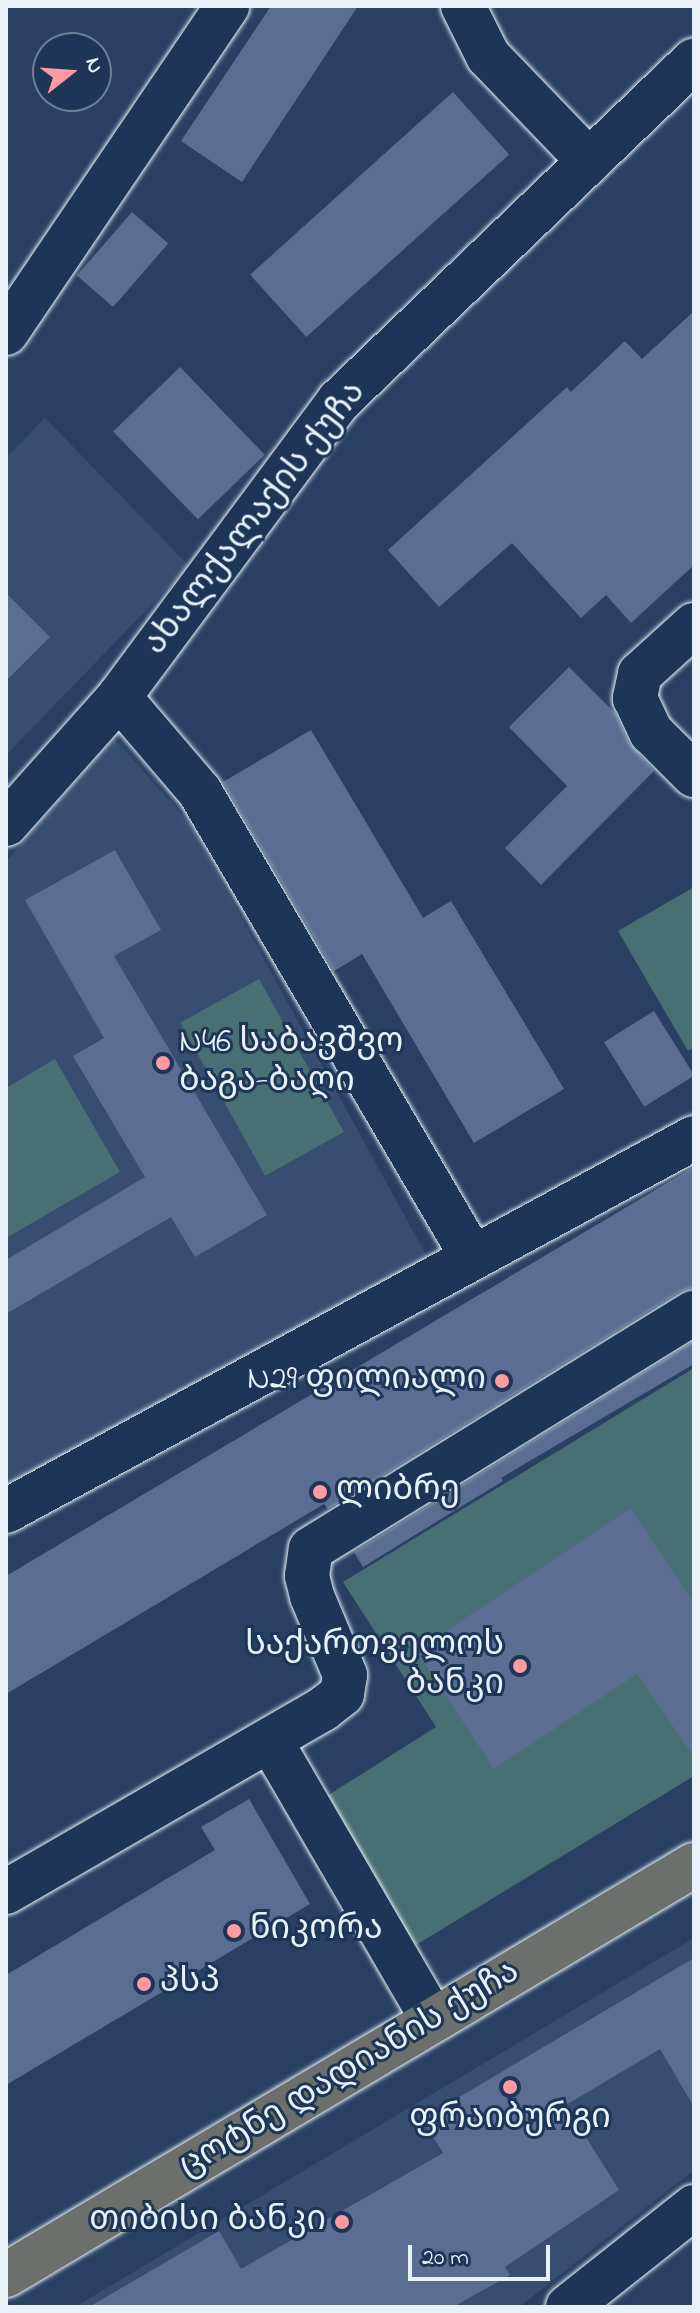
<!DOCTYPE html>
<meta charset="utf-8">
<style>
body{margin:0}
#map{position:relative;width:700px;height:2313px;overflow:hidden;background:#294063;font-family:"Indie Flower","Noto Sans Georgian",sans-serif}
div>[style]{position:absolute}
.built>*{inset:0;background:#384e71}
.green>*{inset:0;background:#486f73;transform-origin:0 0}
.building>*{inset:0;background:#5b6d91;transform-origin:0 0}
.roads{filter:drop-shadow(0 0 2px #e8f1f8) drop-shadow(0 0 2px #e8f1f8)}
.minor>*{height:44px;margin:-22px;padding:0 22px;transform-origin:22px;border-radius:22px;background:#1d3557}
.major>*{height:44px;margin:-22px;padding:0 22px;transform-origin:22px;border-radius:22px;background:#6c706d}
.dots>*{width:22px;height:22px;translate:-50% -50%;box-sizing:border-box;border:4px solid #1d3557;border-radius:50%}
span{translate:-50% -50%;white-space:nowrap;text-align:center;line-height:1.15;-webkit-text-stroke:6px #1d3557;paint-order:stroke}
.street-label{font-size:34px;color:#e8f1f8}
.poi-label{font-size:34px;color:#e8f1f8}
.left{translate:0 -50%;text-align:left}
.right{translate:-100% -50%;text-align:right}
.frame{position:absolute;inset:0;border:8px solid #e8f1f8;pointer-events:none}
.north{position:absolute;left:32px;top:32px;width:80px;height:80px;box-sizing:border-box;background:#1d3557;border:2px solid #6e8097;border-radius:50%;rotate:73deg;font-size:22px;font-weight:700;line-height:32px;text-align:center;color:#e8f1f8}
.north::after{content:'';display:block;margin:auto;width:28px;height:36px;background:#ff9aa2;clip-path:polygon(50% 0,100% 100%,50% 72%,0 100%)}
.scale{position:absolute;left:408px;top:2245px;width:142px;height:36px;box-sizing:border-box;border:4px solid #e8f1f8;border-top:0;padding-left:10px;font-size:24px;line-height:28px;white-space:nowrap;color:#e8f1f8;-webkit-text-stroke:6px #1d3557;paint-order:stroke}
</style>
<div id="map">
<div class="built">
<i style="clip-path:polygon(45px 418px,189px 566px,6px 755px,6px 458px)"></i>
<i style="clip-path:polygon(114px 738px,190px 824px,431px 1264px,6px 1502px,6px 862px)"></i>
<i style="clip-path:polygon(694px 1938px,694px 2170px,519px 2307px,75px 2307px)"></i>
</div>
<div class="green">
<i style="clip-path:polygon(694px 887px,694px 1048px,688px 1051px,618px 931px)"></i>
<i style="left:259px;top:979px;width:175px;height:90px;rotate:61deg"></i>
<i style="clip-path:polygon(55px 1059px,120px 1172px,6px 1238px,6px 1088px)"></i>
<i style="clip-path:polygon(694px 1368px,694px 1776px,406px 1951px,319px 1801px,436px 1727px,343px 1582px)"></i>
</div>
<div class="building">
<i style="clip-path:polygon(271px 6px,358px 6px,242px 182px,181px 141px)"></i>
<i style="left:453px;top:92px;width:84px;height:273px;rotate:48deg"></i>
<i style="left:132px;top:212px;width:48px;height:84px;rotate:41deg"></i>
<i style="clip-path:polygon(694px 311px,694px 565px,631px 623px,606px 595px,581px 618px,512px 543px,439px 607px,388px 550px,567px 387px,571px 392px,625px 341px,642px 359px)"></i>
<i style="left:180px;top:367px;width:122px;height:93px;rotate:46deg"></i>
<i style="clip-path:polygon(6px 593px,50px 637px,6px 681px)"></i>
<i style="clip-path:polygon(569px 667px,615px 713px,629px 743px,654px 771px,541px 885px,505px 848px,567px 786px,509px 727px)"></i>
<i style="clip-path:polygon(311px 730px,423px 918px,451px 901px,564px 1089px,474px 1143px,362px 954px,334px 971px,223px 782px)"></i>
<i style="clip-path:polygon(115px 850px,161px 930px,114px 956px,267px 1215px,195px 1257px,171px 1217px,6px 1314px,6px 1260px,145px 1177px,73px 1056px,104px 1038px,25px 900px)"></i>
<i style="left:654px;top:1011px;width:76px;height:59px;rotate:58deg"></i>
<i style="clip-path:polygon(694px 1167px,694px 1287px,681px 1291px,328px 1509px,324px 1504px,6px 1694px,6px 1576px)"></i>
<i style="clip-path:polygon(694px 1341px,694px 1364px,501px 1478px,503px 1481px,363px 1567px,354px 1552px)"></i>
<i style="clip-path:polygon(631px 1508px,694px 1603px,694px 1757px,637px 1674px,494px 1769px,416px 1651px)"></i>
<i style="clip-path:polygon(249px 1799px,310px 1904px,6px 2085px,6px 1975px,215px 1850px,201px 1827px)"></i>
<i style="clip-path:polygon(694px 1958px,694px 2107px,660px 2049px,566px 2105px,619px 2190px,505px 2267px,510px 2275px,453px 2307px,89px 2307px,219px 2231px,241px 2269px,443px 2153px,422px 2119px)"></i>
</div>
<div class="roads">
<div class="minor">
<i style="left:463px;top:6px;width:56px;rotate:63.4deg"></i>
<i style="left:488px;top:56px;width:146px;rotate:46.1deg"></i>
<i style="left:6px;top:333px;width:395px;rotate:-55.9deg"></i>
<i style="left:694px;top:625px;width:73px;rotate:137.8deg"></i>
<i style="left:640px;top:674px;width:25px;rotate:102deg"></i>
<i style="left:635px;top:698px;width:38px;rotate:65deg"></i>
<i style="left:651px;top:732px;width:61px;rotate:45deg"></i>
<i style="left:119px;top:697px;width:125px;rotate:49.5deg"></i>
<i style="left:200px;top:792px;width:540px;rotate:59.64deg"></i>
<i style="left:6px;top:824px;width:170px;rotate:-48.3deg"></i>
<i style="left:119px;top:697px;width:369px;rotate:-53.4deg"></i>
<i style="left:339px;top:401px;width:492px;rotate:-43.8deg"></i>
<i style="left:6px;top:1511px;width:783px;rotate:-28.46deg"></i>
<i style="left:270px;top:1740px;width:324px;rotate:59.8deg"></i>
<i style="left:6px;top:1892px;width:366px;rotate:-30deg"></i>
<i style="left:323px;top:1709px;width:24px;rotate:-38deg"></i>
<i style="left:342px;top:1694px;width:19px;rotate:-81deg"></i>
<i style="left:345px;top:1675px;width:86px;rotate:-112.7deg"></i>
<i style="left:312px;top:1596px;width:21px;rotate:-104deg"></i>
<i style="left:307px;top:1576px;width:27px;rotate:-82deg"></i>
<i style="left:311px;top:1549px;width:450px;rotate:-31.7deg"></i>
<i style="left:568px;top:2307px;width:161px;rotate:-38.4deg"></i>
</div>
<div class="major">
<i style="left:6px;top:2275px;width:801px;rotate:-30.79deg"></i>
</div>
</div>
<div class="dots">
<i style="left:163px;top:1063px;background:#ff9aa2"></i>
<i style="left:502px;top:1381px;background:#ff9aa2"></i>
<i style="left:320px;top:1492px;background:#ff9aa2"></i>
<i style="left:520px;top:1666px;background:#ff9aa2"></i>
<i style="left:234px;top:1931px;background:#ff9aa2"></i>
<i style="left:144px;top:1984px;background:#ff9aa2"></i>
<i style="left:510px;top:2087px;background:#ff9aa2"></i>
<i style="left:342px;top:2222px;background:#ff9aa2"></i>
</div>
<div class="street-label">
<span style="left:256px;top:519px;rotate:-52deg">ახალქალაქის ქუჩა</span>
<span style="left:350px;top:2070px;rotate:-31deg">ცოტნე დადიანის ქუჩა</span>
</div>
<div class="poi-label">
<span class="left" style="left:179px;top:1063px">N46 საბავშვო<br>ბაგა-ბაღი</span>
<span class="right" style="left:486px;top:1381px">N29 ფილიალი</span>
<span class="left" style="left:336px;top:1492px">ლიბრე</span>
<span class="right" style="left:504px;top:1666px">საქართველოს<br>ბანკი</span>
<span class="left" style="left:250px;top:1931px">ნიკორა</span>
<span class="left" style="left:160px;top:1984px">პსპ</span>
<span style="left:510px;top:2120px">ფრაიბურგი</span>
<span class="right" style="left:326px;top:2222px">თიბისი ბანკი</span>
</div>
<div class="frame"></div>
<div class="north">N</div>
<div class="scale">20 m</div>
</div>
